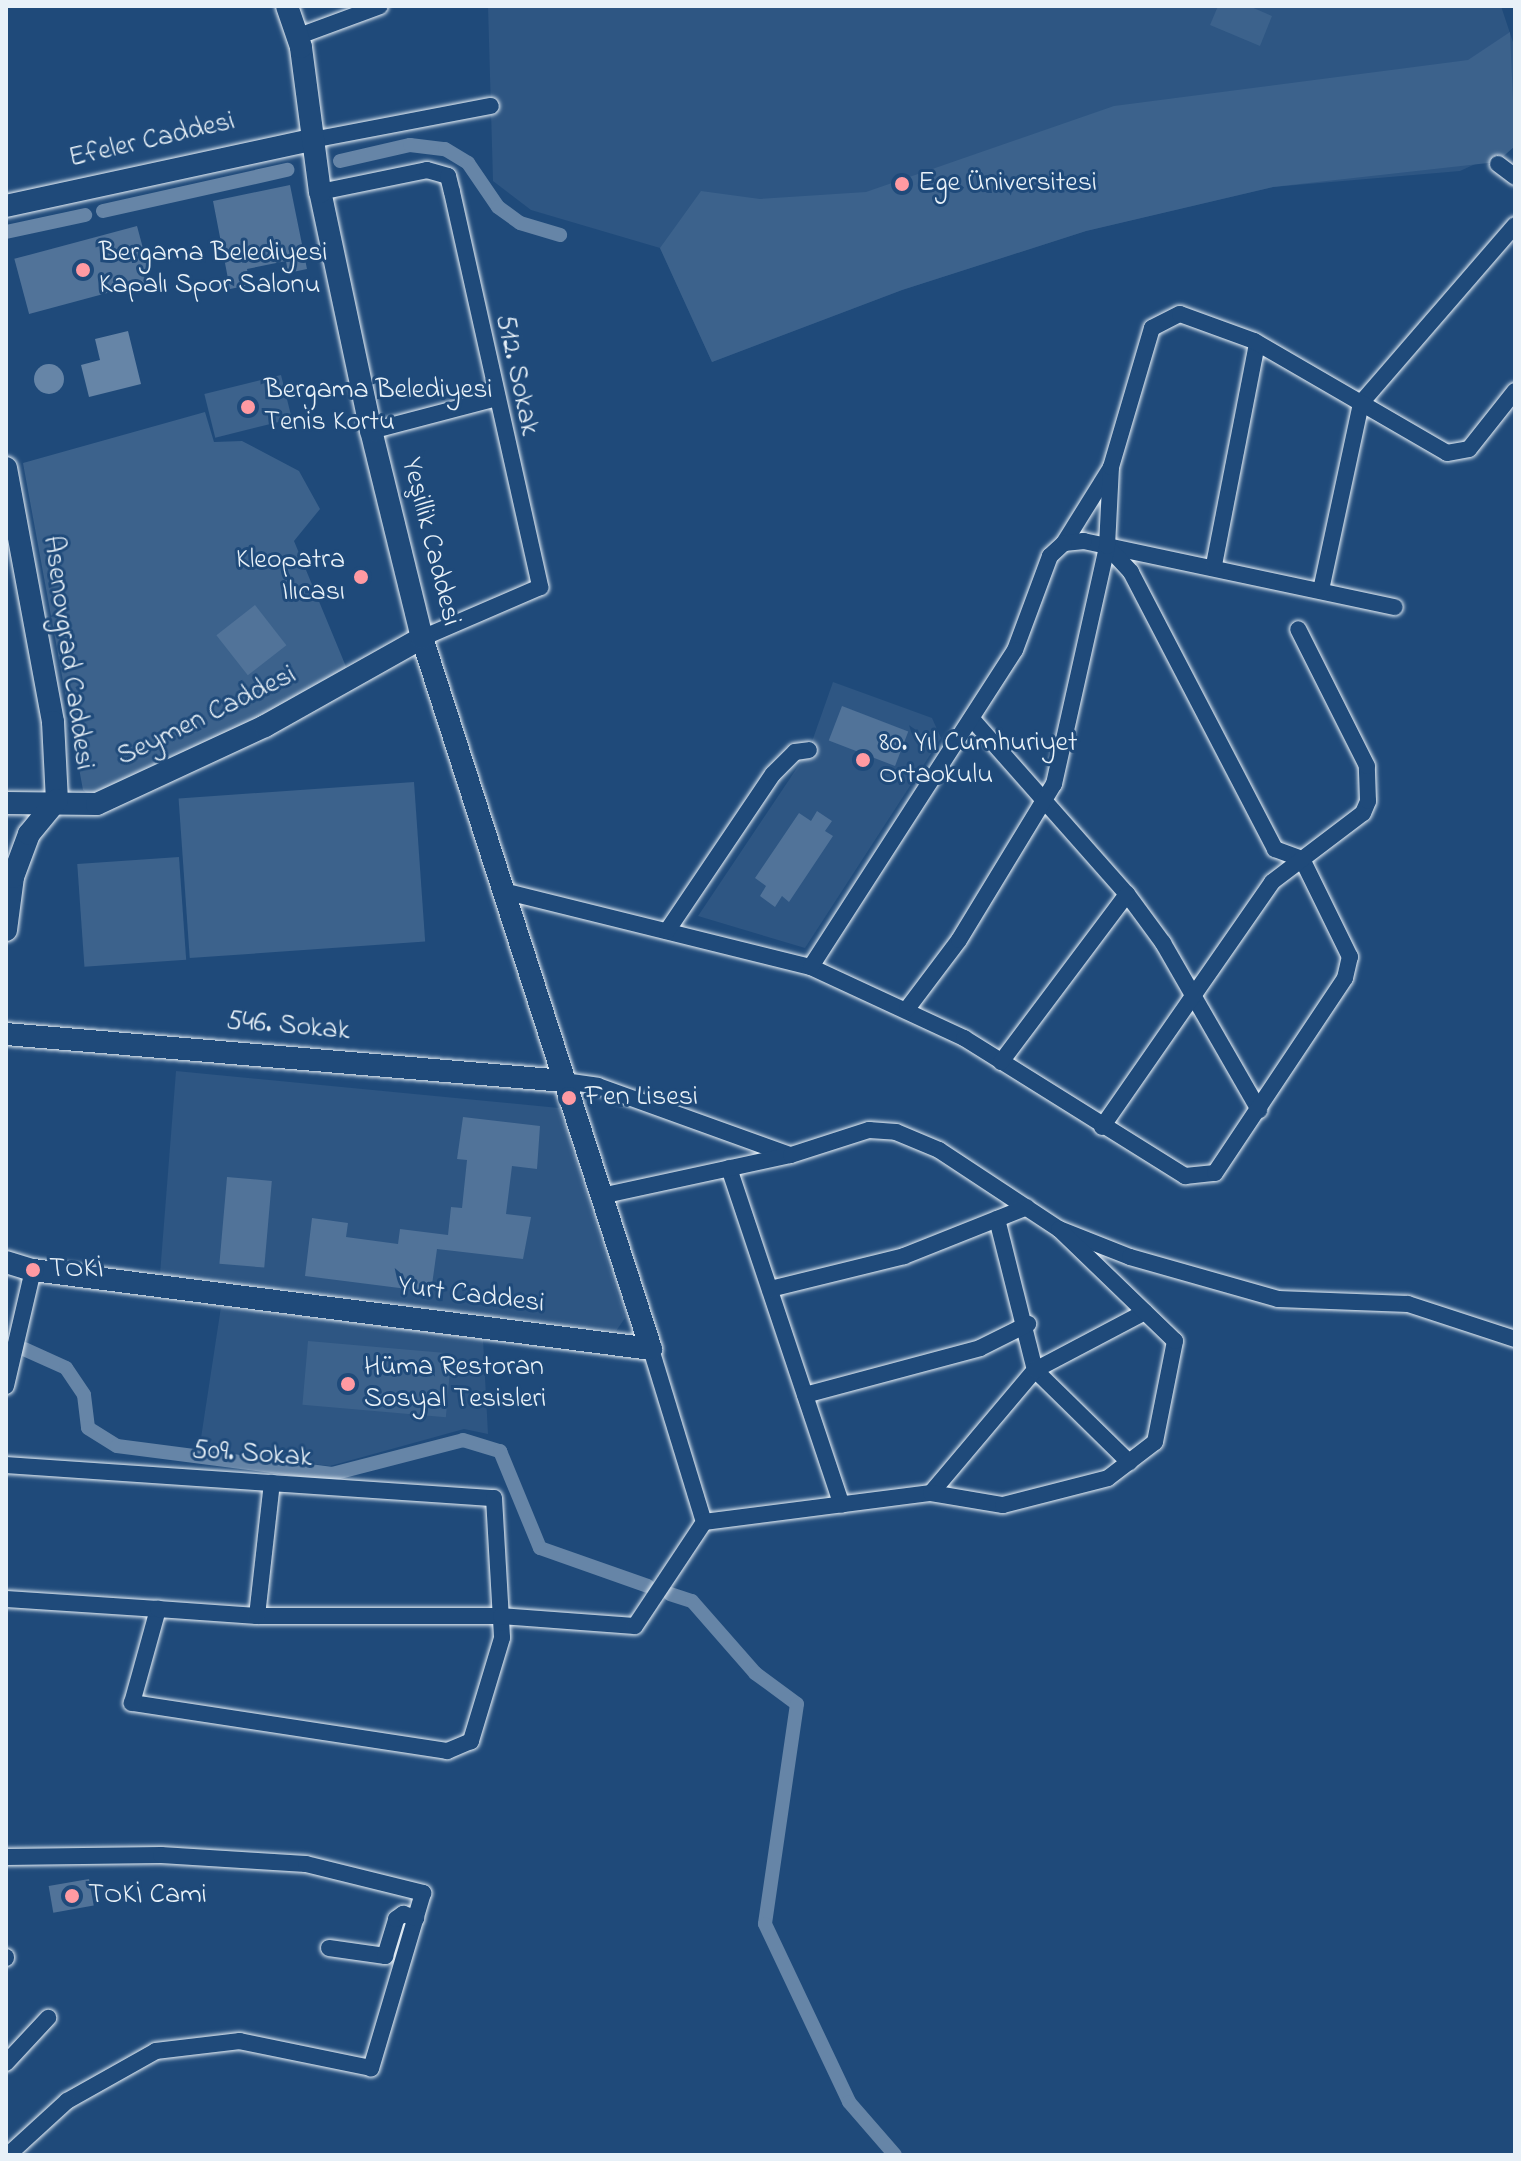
<!DOCTYPE html>
<meta charset="utf-8">
<style>
body{margin:0}
#map{position:relative;width:1521px;height:2161px;overflow:hidden;background:#1f4a7a;font-family:"Indie Flower",sans-serif}
div>[style]{position:absolute}
.built>*{inset:0;background:#2e5683}
.green>*{inset:0;background:#3c628c;transform-origin:0 0}
.water>*{inset:0;background:#6685a7}
.round{border-radius:50%}
.canal>*{height:14px;margin:-7px;padding:0 7px;transform-origin:7px;border-radius:7px;background:#6685a7}
.building>*{inset:0;background:#517399;transform-origin:0 0}
.roads{filter:drop-shadow(0 0 2px #e8f1f8) drop-shadow(0 0 2px #e8f1f8)}
.minor>*{height:16px;margin:-8px;padding:0 8px;transform-origin:8px;border-radius:8px;background:#1f4a7a}
.secondary>*{height:22px;margin:-11px;padding:0 11px;transform-origin:11px;border-radius:11px;background:#1f4a7a}
.dots>*{width:22px;height:22px;translate:-50% -50%;box-sizing:border-box;border:4px solid #1f4a7a;border-radius:50%}
span{translate:-50% -50%;white-space:nowrap;text-align:center;line-height:1.15;-webkit-text-stroke:6px #1f4a7a;paint-order:stroke}
.street-label{font-size:28px;color:#e8f1f8}
.poi-label{font-size:28px;color:#e8f1f8}
.left{translate:0 -50%;text-align:left}
.right{translate:-100% -50%;text-align:right}
.frame{position:absolute;inset:0;border:8px solid #e8f1f8;pointer-events:none}
</style>
<div id="map">
<div class="built">
<i style="clip-path:polygon(488px 6px,1501px 6px,1515px 48px,1515px 146px,1460px 171px,1273px 187px,1086px 231px,902px 290px,712px 362px,660px 248px,531px 210px,493px 181px)"></i>
<i style="clip-path:polygon(833px 682px,932px 718px,941px 738px,805px 948px,698px 916px,809px 750px)"></i>
<i style="clip-path:polygon(176px 1071px,559px 1108px,625px 1318px,616px 1331px,160px 1274px)"></i>
<i style="clip-path:polygon(221px 1307px,483px 1339px,488px 1434px,464px 1429px,330px 1466px,199px 1451px)"></i>
</div>
<div class="green">
<i style="clip-path:polygon(1218px 6px,1249px 6px,1272px 16px,1260px 46px,1210px 25px)"></i>
<i style="clip-path:polygon(1510px 32px,1515px 146px,1497px 162px,1273px 187px,1086px 231px,902px 290px,712px 362px,660px 248px,701px 191px,760px 199px,866px 192px,1114px 106px,1468px 60px)"></i>
<i style="left:281px;top:375px;width:45px;height:79px;rotate:76deg"></i>
<i style="clip-path:polygon(205px 412px,214px 442px,242px 441px,299px 471px,320px 509px,294px 541px,347px 669px,257px 719px,91px 796px,83px 790px,23px 463px)"></i>
<i style="left:414px;top:782px;width:160px;height:236px;rotate:86deg"></i>
<i style="left:179px;top:857px;width:103px;height:102px;rotate:86deg"></i>
<i style="left:308px;top:1341px;width:144px;height:64px;rotate:5deg"></i>
</div>
<div class="water">
<i style="clip-path:polygon(128px 331px,141px 384px,89px 397px,81px 365px,100px 360px,95px 339px)"></i>
<i class="round" style="left:34px;top:364px;width:30px;height:30px"></i>
</div>
<div class="canal">
<i style="left:340px;top:161px;width:72px;rotate:-12.9deg"></i>
<i style="left:410px;top:145px;width:35px;rotate:7deg"></i>
<i style="left:445px;top:149px;width:27px;rotate:31deg"></i>
<i style="left:468px;top:163px;width:53px;rotate:55.7deg"></i>
<i style="left:498px;top:207px;width:27px;rotate:36deg"></i>
<i style="left:520px;top:223px;width:42px;rotate:16.7deg"></i>
<i style="left:103px;top:211px;width:189px;rotate:-12.6deg"></i>
<i style="left:6px;top:232px;width:81px;rotate:-12.1deg"></i>
<i style="left:24px;top:1349px;width:46px;rotate:24.3deg"></i>
<i style="left:66px;top:1368px;width:32px;rotate:56deg"></i>
<i style="left:84px;top:1395px;width:33px;rotate:83deg"></i>
<i style="left:88px;top:1428px;width:34px;rotate:32deg"></i>
<i style="left:117px;top:1446px;width:217px;rotate:7.4deg"></i>
<i style="left:332px;top:1474px;width:135px;rotate:-14.5deg"></i>
<i style="left:463px;top:1440px;width:39px;rotate:17deg"></i>
<i style="left:500px;top:1451px;width:105px;rotate:67.6deg"></i>
<i style="left:540px;top:1548px;width:114px;rotate:19.4deg"></i>
<i style="left:670px;top:1594px;width:23px;rotate:18deg"></i>
<i style="left:692px;top:1601px;width:96px;rotate:48.8deg"></i>
<i style="left:755px;top:1673px;width:52px;rotate:36.4deg"></i>
<i style="left:797px;top:1704px;width:222px;rotate:98.3deg"></i>
<i style="left:765px;top:1924px;width:197px;rotate:64.7deg"></i>
<i style="left:849px;top:2102px;width:70px;rotate:49deg"></i>
</div>
<div class="building">
<i style="clip-path:polygon(290px 185px,307px 269px,288px 273px,286px 261px,247px 269px,250px 285px,230px 289px,213px 201px)"></i>
<i style="left:137px;top:226px;width:57px;height:127px;rotate:75deg"></i>
<i style="left:255px;top:605px;width:51px;height:49px;rotate:52deg"></i>
<i style="left:842px;top:706px;width:71px;height:37px;rotate:21deg"></i>
<i style="clip-path:polygon(817px 811px,832px 821px,825px 831px,833px 836px,789px 902px,782px 896px,775px 907px,760px 896px,766px 886px,755px 878px,799px 813px,811px 821px)"></i>
<i style="clip-path:polygon(463px 1117px,540px 1126px,537px 1169px,512px 1166px,506px 1214px,531px 1217px,523px 1259px,437px 1249px,431px 1292px,305px 1276px,312px 1218px,348px 1223px,346px 1237px,398px 1244px,400px 1229px,448px 1235px,451px 1207px,462px 1208px,467px 1160px,457px 1159px)"></i>
<i style="left:227px;top:1177px;width:45px;height:87px;rotate:5deg"></i>
<i style="left:89px;top:1879px;width:27px;height:41px;rotate:80deg"></i>
</div>
<div class="roads">
<div class="minor">
<i style="left:299px;top:36px;width:86px;rotate:-20.3deg"></i>
<i style="left:312px;top:140px;width:182px;rotate:-10.8deg"></i>
<i style="left:1498px;top:164px;width:21px;rotate:37deg"></i>
<i style="left:320px;top:192px;width:109px;rotate:-11.6deg"></i>
<i style="left:427px;top:170px;width:22px;rotate:16deg"></i>
<i style="left:448px;top:176px;width:16px;rotate:76deg"></i>
<i style="left:452px;top:192px;width:405px;rotate:77.4deg"></i>
<i style="left:540px;top:587px;width:129px;rotate:156.6deg"></i>
<i style="left:371px;top:431px;width:126px;rotate:-14.7deg"></i>
<i style="left:1064px;top:543px;width:87px;rotate:-58.1deg"></i>
<i style="left:1107px;top:546px;width:294px;rotate:12deg"></i>
<i style="left:1214px;top:565px;width:226px;rotate:-79deg"></i>
<i style="left:1321px;top:590px;width:191px;rotate:-77.9deg"></i>
<i style="left:1361px;top:403px;width:235px;rotate:-49.1deg"></i>
<i style="left:972px;top:719px;width:234px;rotate:48.5deg"></i>
<i style="left:1127px;top:894px;width:61px;rotate:53.7deg"></i>
<i style="left:1163px;top:943px;width:193px;rotate:60.1deg"></i>
<i style="left:503px;top:891px;width:317px;rotate:13.9deg"></i>
<i style="left:811px;top:967px;width:169px;rotate:24.9deg"></i>
<i style="left:964px;top:1038px;width:261px;rotate:32deg"></i>
<i style="left:1185px;top:1176px;width:30px;rotate:-6deg"></i>
<i style="left:1215px;top:1173px;width:234px;rotate:-56.3deg"></i>
<i style="left:1345px;top:978px;width:22px;rotate:-77deg"></i>
<i style="left:1350px;top:957px;width:109px;rotate:-116.1deg"></i>
<i style="left:1302px;top:859px;width:29px;rotate:-160deg"></i>
<i style="left:1275px;top:849px;width:312px;rotate:-117.5deg"></i>
<i style="left:1131px;top:572px;width:35px;rotate:-133deg"></i>
<i style="left:1107px;top:546px;width:24px;rotate:-168deg"></i>
<i style="left:1084px;top:541px;width:20px;rotate:174deg"></i>
<i style="left:1064px;top:543px;width:19px;rotate:137deg"></i>
<i style="left:1050px;top:556px;width:100px;rotate:110.4deg"></i>
<i style="left:1015px;top:650px;width:377px;rotate:122.8deg"></i>
<i style="left:667px;top:931px;width:189px;rotate:-56deg"></i>
<i style="left:773px;top:774px;width:31px;rotate:-45deg"></i>
<i style="left:795px;top:752px;width:14px;rotate:-8deg"></i>
<i style="left:907px;top:1009px;width:86px;rotate:-53deg"></i>
<i style="left:959px;top:940px;width:183px;rotate:-58.7deg"></i>
<i style="left:1054px;top:784px;width:244px;rotate:-77.4deg"></i>
<i style="left:1107px;top:546px;width:79px;rotate:-87.1deg"></i>
<i style="left:1111px;top:467px;width:145px;rotate:-73.6deg"></i>
<i style="left:1152px;top:328px;width:31px;rotate:-27deg"></i>
<i style="left:1180px;top:314px;width:79px;rotate:20deg"></i>
<i style="left:1254px;top:341px;width:223px;rotate:30.1deg"></i>
<i style="left:1447px;top:453px;width:22px;rotate:-10deg"></i>
<i style="left:1469px;top:449px;width:74px;rotate:-51.6deg"></i>
<i style="left:1001px;top:1062px;width:210px;rotate:-53.1deg"></i>
<i style="left:564px;top:1081px;width:34px;rotate:8deg"></i>
<i style="left:598px;top:1086px;width:204px;rotate:19.8deg"></i>
<i style="left:1102px;top:1127px;width:298px;rotate:-55.2deg"></i>
<i style="left:1272px;top:882px;width:114px;rotate:-37.2deg"></i>
<i style="left:1363px;top:813px;width:13px;rotate:-67deg"></i>
<i style="left:1368px;top:801px;width:35px;rotate:-92deg"></i>
<i style="left:1367px;top:766px;width:153px;rotate:-116.7deg"></i>
<i style="left:729px;top:1168px;width:355px;rotate:71.5deg"></i>
<i style="left:601px;top:1196px;width:194px;rotate:-12.2deg"></i>
<i style="left:791px;top:1155px;width:82px;rotate:-17.8deg"></i>
<i style="left:869px;top:1130px;width:27px;rotate:4deg"></i>
<i style="left:896px;top:1132px;width:47px;rotate:22.7deg"></i>
<i style="left:939px;top:1150px;width:144px;rotate:33.4deg"></i>
<i style="left:1059px;top:1229px;width:76px;rotate:21.5deg"></i>
<i style="left:1130px;top:1257px;width:154px;rotate:15.8deg"></i>
<i style="left:1278px;top:1299px;width:130px;rotate:2.2deg"></i>
<i style="left:1408px;top:1304px;width:113px;rotate:18.1deg"></i>
<i style="left:997px;top:1219px;width:156px;rotate:75.9deg"></i>
<i style="left:1035px;top:1370px;width:132px;rotate:44.4deg"></i>
<i style="left:770px;top:1289px;width:138px;rotate:-13.8deg"></i>
<i style="left:904px;top:1256px;width:132px;rotate:-21.7deg"></i>
<i style="left:651px;top:1349px;width:181px;rotate:73deg"></i>
<i style="left:6px;top:1386px;width:119px;rotate:-76.9deg"></i>
<i style="left:805px;top:1395px;width:181px;rotate:-15deg"></i>
<i style="left:980px;top:1348px;width:54px;rotate:-26.6deg"></i>
<i style="left:6px;top:1465px;width:489px;rotate:3.9deg"></i>
<i style="left:494px;top:1498px;width:140px;rotate:86.7deg"></i>
<i style="left:502px;top:1638px;width:108px;rotate:106.8deg"></i>
<i style="left:471px;top:1741px;width:26px;rotate:157deg"></i>
<i style="left:447px;top:1751px;width:319px;rotate:-171.3deg"></i>
<i style="left:132px;top:1703px;width:98px;rotate:-74.5deg"></i>
<i style="left:158px;top:1609px;width:152px;rotate:-176.2deg"></i>
<i style="left:931px;top:1493px;width:161px;rotate:-49.8deg"></i>
<i style="left:1035px;top:1370px;width:124px;rotate:-27.8deg"></i>
<i style="left:158px;top:1609px;width:99px;rotate:4deg"></i>
<i style="left:257px;top:1616px;width:244px"></i>
<i style="left:501px;top:1616px;width:134px;rotate:4.3deg"></i>
<i style="left:635px;top:1626px;width:125px;rotate:-56.4deg"></i>
<i style="left:704px;top:1522px;width:229px;rotate:-7.3deg"></i>
<i style="left:931px;top:1493px;width:73px;rotate:9.5deg"></i>
<i style="left:1003px;top:1505px;width:108px;rotate:-14.4deg"></i>
<i style="left:1108px;top:1478px;width:59px;rotate:-37.5deg"></i>
<i style="left:1155px;top:1442px;width:103px;rotate:-78.8deg"></i>
<i style="left:1175px;top:1341px;width:161px;rotate:-136deg"></i>
<i style="left:257px;top:1616px;width:134px;rotate:-83.6deg"></i>
<i style="left:6px;top:1857px;width:155px;rotate:-0.7deg"></i>
<i style="left:161px;top:1855px;width:145px;rotate:3.6deg"></i>
<i style="left:306px;top:1864px;width:121px;rotate:13.9deg"></i>
<i style="left:423px;top:1893px;width:183px;rotate:106.5deg"></i>
<i style="left:371px;top:2068px;width:134px;rotate:-168.4deg"></i>
<i style="left:240px;top:2041px;width:85px;rotate:173.2deg"></i>
<i style="left:156px;top:2051px;width:102px;rotate:150.7deg"></i>
<i style="left:67px;top:2101px;width:80px;rotate:137.5deg"></i>
<i style="left:329px;top:1948px;width:57px;rotate:8.1deg"></i>
<i style="left:385px;top:1956px;width:39px;rotate:-73deg"></i>
<i style="left:396px;top:1919px;width:9px;rotate:-36deg"></i>
<i style="left:403px;top:1914px;width:14px;rotate:17deg"></i>
<i style="left:6px;top:1958px;width:1px;rotate:-90deg"></i>
<i style="left:6px;top:2063px;width:62px;rotate:-47deg"></i>
</div>
<div class="secondary">
<i style="left:6px;top:206px;width:313px;rotate:-12.2deg"></i>
<i style="left:6px;top:468px;width:258px;rotate:79.5deg"></i>
<i style="left:53px;top:722px;width:78px;rotate:87.1deg"></i>
<i style="left:6px;top:803px;width:91px;rotate:0.6deg"></i>
<i style="left:97px;top:804px;width:185px;rotate:-24.9deg"></i>
<i style="left:265px;top:726px;width:180px;rotate:-29.3deg"></i>
<i style="left:6px;top:930px;width:53px;rotate:-82.5deg"></i>
<i style="left:13px;top:877px;width:46px;rotate:-69.6deg"></i>
<i style="left:29px;top:834px;width:44px;rotate:-50.5deg"></i>
<i style="left:6px;top:1034px;width:560px;rotate:4.81deg"></i>
<i style="left:6px;top:1262px;width:28px;rotate:17deg"></i>
<i style="left:33px;top:1270px;width:623px;rotate:7.28deg"></i>
<i style="left:651px;top:1349px;width:747px;rotate:-107.85deg"></i>
<i style="left:422px;top:638px;width:213px;rotate:-103.8deg"></i>
<i style="left:371px;top:431px;width:244px;rotate:-102deg"></i>
<i style="left:320px;top:192px;width:146px;rotate:-97.5deg"></i>
<i style="left:301px;top:47px;width:43px;rotate:-108.9deg"></i>
</div>
</div>
<div class="dots">
<i style="left:902px;top:184px;background:#ff9aa2"></i>
<i style="left:83px;top:270px;background:#ff9aa2"></i>
<i style="left:248px;top:407px;background:#ff9aa2"></i>
<i style="left:361px;top:577px;background:#ff9aa2"></i>
<i style="left:863px;top:760px;background:#ff9aa2"></i>
<i style="left:569px;top:1098px;background:#ff9aa2"></i>
<i style="left:33px;top:1270px;background:#ff9aa2"></i>
<i style="left:348px;top:1384px;background:#ff9aa2"></i>
<i style="left:72px;top:1896px;background:#ff9aa2"></i>
</div>
<div class="street-label">
<span style="left:152px;top:141px;rotate:-13deg">Efeler Caddesi</span>
<span style="left:516px;top:375px;rotate:78deg">512. Sokak</span>
<span style="left:430px;top:542px;rotate:76deg">Yeşillik Caddesi</span>
<span style="left:67px;top:653px;rotate:82deg">Asenovgrad Caddesi</span>
<span style="left:207px;top:717px;rotate:-26deg">Seymen Caddesi</span>
<span style="left:288px;top:1027px;rotate:5deg">546. Sokak</span>
<span style="left:471px;top:1296px;rotate:7deg">Yurt Caddesi</span>
<span style="left:252px;top:1455px;rotate:4deg">509. Sokak</span>
</div>
<div class="poi-label">
<span class="left" style="left:918px;top:184px">Ege Üniversitesi</span>
<span class="left" style="left:99px;top:270px">Bergama Belediyesi<br>Kapalı Spor Salonu</span>
<span class="left" style="left:264px;top:407px">Bergama Belediyesi<br>Tenis Kortu</span>
<span class="right" style="left:345px;top:577px">Kleopatra<br>Ilıcası</span>
<span class="left" style="left:879px;top:760px">80. Yıl Cumhuriyet<br>Ortaokulu</span>
<span class="left" style="left:585px;top:1098px">Fen Lisesi</span>
<span class="left" style="left:49px;top:1270px">TOKİ</span>
<span class="left" style="left:364px;top:1384px">Hüma Restoran<br>Sosyal Tesisleri</span>
<span class="left" style="left:88px;top:1896px">TOKİ Cami</span>
</div>
<div class="frame"></div>
</div>
